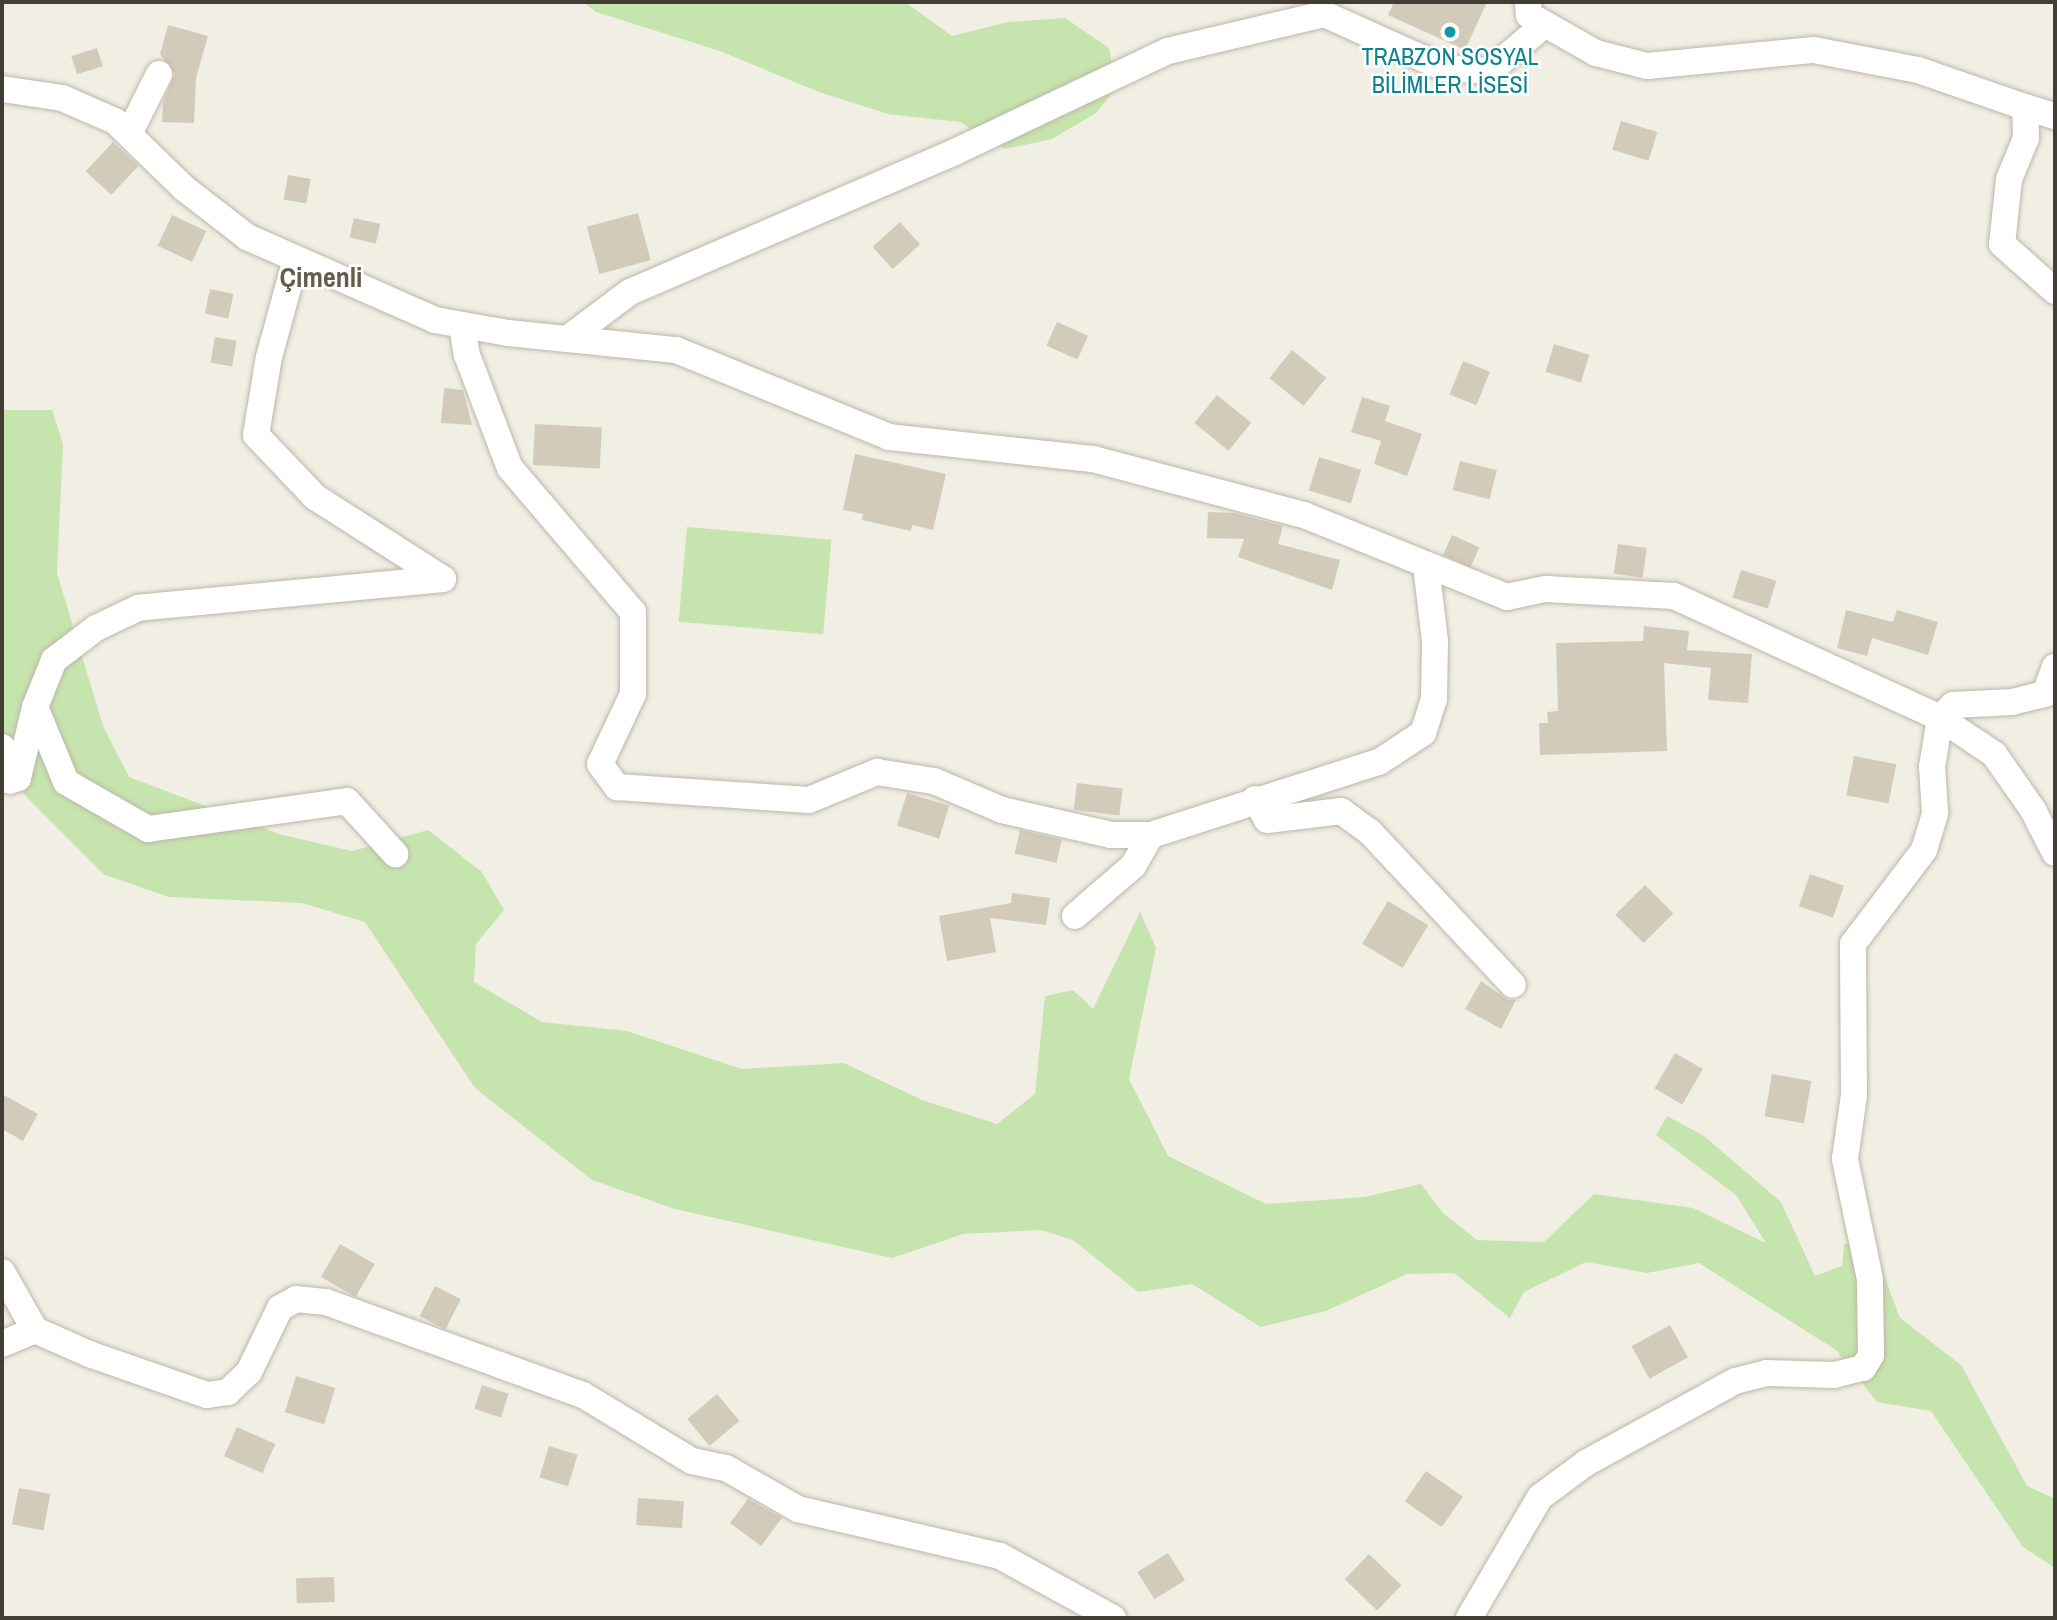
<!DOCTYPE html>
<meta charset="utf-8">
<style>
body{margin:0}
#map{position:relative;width:2057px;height:1620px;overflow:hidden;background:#f1eee4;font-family:"Archivo Narrow",sans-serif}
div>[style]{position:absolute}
.green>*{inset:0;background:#c6e4ae;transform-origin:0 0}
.building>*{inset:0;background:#d2cbba;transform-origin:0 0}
.roads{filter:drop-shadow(0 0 2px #bcb7a7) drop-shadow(0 0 2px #bcb7a7)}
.minor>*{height:26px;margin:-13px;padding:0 13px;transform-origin:13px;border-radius:13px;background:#fff}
.dots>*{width:19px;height:19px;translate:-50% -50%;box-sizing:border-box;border:4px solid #fff;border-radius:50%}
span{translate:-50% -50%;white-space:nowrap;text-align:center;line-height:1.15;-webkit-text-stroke:5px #fff;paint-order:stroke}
.culture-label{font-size:24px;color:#0d838f}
.quarter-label{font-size:28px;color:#655d4c;font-weight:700}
.frame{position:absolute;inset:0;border:4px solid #423e34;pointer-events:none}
</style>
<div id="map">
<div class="green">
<i style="clip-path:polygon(583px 2px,905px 2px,952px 36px,1008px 22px,1065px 18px,1109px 48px,1116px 88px,1096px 113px,1052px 139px,1005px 149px,960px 122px,888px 114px,819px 92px,720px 51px,596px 12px)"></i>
<i style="clip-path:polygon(2px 410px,52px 410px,63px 444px,57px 573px,103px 726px,129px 777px,279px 834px,352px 851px,428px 830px,482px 872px,504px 910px,476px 944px,474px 982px,542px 1022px,627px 1031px,742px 1069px,844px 1063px,922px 1100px,997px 1124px,1035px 1094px,1045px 996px,1073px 990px,1093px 1009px,1140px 912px,1156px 948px,1129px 1079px,1168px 1156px,1266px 1204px,1365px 1197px,1421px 1184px,1443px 1213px,1477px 1240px,1544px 1242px,1594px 1194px,1693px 1208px,1766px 1243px,1736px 1195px,1656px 1135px,1667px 1116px,1704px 1136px,1781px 1202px,1815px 1276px,1842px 1266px,1844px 1244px,1873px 1246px,1900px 1318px,1961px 1365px,2027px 1486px,2055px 1499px,2055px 1568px,2023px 1547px,1931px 1411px,1877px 1402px,1836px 1350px,1699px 1263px,1647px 1273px,1586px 1262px,1524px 1292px,1510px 1318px,1454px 1273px,1407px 1274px,1326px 1311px,1261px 1327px,1192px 1284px,1138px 1292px,1073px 1240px,1041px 1230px,963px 1234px,892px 1258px,675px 1209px,592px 1180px,475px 1088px,365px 922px,302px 903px,169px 897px,103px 874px,2px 772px)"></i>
<i style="left:687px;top:527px;width:145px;height:95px;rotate:5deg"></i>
</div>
<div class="building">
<i style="clip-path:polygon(1394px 2px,1487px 2px,1465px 50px,1388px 15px)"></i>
<i style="clip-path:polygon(168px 25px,208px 36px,196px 78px,194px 123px,162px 122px,163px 102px,175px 74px,160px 54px)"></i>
<i style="left:97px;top:48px;width:19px;height:27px;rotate:72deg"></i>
<i style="left:1621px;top:121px;width:38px;height:30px;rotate:17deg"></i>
<i style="left:113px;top:142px;width:35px;height:40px;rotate:43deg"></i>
<i style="left:288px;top:175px;width:23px;height:25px;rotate:10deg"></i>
<i style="left:638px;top:213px;width:49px;height:53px;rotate:75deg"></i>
<i style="left:172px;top:215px;width:38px;height:34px;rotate:25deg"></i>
<i style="left:354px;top:218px;width:27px;height:20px;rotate:13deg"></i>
<i style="left:900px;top:222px;width:30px;height:37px;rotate:48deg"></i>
<i style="left:210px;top:289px;width:24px;height:25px;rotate:12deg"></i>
<i style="left:1057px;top:322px;width:34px;height:26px;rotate:24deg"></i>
<i style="left:215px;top:337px;width:22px;height:26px;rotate:10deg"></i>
<i style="left:1554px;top:344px;width:37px;height:29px;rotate:17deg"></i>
<i style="left:1292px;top:350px;width:44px;height:36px;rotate:39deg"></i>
<i style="left:1463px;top:361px;width:29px;height:36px;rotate:22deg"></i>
<i style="clip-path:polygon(444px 388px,463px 390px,472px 425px,441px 423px)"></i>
<i style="left:1217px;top:395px;width:44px;height:36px;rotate:39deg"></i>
<i style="clip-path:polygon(1362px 397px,1390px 406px,1385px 421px,1422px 434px,1407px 476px,1374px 464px,1381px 441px,1351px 432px)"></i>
<i style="left:535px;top:424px;width:67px;height:41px;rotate:3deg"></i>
<i style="clip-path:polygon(855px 454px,946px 474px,933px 530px,912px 525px,911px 531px,862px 520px,863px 514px,843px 510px)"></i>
<i style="left:1319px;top:457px;width:44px;height:35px;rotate:17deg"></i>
<i style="left:1460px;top:461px;width:38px;height:30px;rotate:14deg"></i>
<i style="clip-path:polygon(1208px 512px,1234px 513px,1283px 526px,1278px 544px,1340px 560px,1332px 590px,1238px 557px,1244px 539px,1207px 538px)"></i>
<i style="left:1452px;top:535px;width:30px;height:22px;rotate:24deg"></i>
<i style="left:1618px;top:544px;width:29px;height:30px;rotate:8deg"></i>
<i style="left:1741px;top:570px;width:37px;height:29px;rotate:17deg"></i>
<i style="clip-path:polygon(1846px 610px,1893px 622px,1897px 610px,1938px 622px,1928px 655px,1872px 638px,1867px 656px,1837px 648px)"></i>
<i style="clip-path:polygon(1644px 626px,1689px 631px,1687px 650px,1752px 654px,1748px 703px,1708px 700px,1711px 668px,1664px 663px,1667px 751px,1540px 755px,1539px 723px,1548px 723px,1547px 712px,1558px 711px,1556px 643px,1643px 641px)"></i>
<i style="left:1854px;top:756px;width:43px;height:40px;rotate:11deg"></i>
<i style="left:1077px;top:783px;width:46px;height:27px;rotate:7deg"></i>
<i style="left:907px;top:793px;width:44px;height:34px;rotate:17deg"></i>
<i style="left:1020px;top:830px;width:43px;height:24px;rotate:13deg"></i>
<i style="left:1810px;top:874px;width:36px;height:34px;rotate:19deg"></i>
<i style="left:1645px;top:885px;width:40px;height:42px;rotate:45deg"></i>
<i style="clip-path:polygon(1012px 893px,1050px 898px,1046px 925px,990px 918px,996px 952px,947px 961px,939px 916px,1011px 903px)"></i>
<i style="left:1388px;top:901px;width:47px;height:50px;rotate:31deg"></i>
<i style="clip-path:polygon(1481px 981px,1508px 1000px,1516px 1000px,1501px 1029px,1465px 1009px)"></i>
<i style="left:1675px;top:1053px;width:32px;height:41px;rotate:30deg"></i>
<i style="left:1772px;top:1074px;width:40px;height:43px;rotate:10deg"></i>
<i style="clip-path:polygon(2px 1094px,38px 1114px,23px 1141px,2px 1129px)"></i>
<i style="left:340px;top:1244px;width:40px;height:38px;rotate:30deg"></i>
<i style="left:435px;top:1286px;width:29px;height:34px;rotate:27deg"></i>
<i style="left:1670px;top:1325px;width:37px;height:44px;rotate:61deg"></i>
<i style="left:296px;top:1376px;width:41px;height:38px;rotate:17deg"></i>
<i style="left:482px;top:1385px;width:28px;height:25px;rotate:18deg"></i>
<i style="left:717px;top:1394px;width:35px;height:39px;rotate:50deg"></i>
<i style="left:237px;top:1427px;width:42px;height:32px;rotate:24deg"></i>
<i style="left:549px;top:1446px;width:30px;height:33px;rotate:17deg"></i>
<i style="left:1426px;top:1471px;width:45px;height:37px;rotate:35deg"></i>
<i style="left:19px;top:1488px;width:32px;height:37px;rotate:11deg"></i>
<i style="left:638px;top:1498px;width:46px;height:27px;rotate:4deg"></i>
<i style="clip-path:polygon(748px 1499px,782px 1518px,761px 1546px,730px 1523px)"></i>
<i style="left:1168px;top:1553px;width:32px;height:36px;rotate:58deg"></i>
<i style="left:1369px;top:1554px;width:45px;height:35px;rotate:44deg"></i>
<i style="left:334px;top:1577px;width:25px;height:38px;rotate:88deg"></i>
</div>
<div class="roads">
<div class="minor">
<i style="left:1528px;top:2px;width:13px;rotate:86deg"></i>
<i style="left:1529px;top:15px;width:77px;rotate:29.6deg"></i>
<i style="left:1596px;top:53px;width:53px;rotate:14.3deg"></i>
<i style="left:1647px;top:66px;width:168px;rotate:-5.5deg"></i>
<i style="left:1814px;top:50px;width:106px;rotate:10.9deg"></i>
<i style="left:1918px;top:70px;width:113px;rotate:19.1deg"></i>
<i style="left:2025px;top:107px;width:31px;rotate:88deg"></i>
<i style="left:2026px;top:138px;width:44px;rotate:112.5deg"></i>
<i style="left:2009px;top:179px;width:65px;rotate:96.1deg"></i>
<i style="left:2002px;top:244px;width:71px;rotate:41.6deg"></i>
<i style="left:2px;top:89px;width:61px;rotate:8.5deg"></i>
<i style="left:62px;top:98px;width:58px;rotate:23.5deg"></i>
<i style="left:115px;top:121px;width:98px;rotate:44.2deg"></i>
<i style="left:185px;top:189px;width:78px;rotate:37.7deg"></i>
<i style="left:247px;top:237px;width:206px;rotate:23.8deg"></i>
<i style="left:435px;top:320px;width:74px;rotate:10.1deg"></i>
<i style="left:508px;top:333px;width:169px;rotate:5.8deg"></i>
<i style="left:676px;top:350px;width:230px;rotate:22.2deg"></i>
<i style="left:889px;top:437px;width:205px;rotate:6.2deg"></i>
<i style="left:1093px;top:459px;width:218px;rotate:14.9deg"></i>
<i style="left:1304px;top:515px;width:219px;rotate:22deg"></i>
<i style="left:1507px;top:597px;width:40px;rotate:-12deg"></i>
<i style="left:1546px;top:589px;width:128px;rotate:3.1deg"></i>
<i style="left:1674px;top:596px;width:293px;rotate:24.6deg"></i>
<i style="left:1940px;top:718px;width:65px;rotate:33.7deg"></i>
<i style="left:1994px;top:754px;width:68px;rotate:55.1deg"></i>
<i style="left:2033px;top:810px;width:48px;rotate:62.9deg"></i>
<i style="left:2025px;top:107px;width:31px;rotate:17deg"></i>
<i style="left:129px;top:134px;width:67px;rotate:-63.4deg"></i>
<i style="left:296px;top:259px;width:102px;rotate:105.4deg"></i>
<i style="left:269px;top:357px;width:79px;rotate:99.5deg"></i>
<i style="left:256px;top:435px;width:86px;rotate:46.4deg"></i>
<i style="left:315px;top:497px;width:152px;rotate:32.6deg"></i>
<i style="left:443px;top:579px;width:306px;rotate:174.6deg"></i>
<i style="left:138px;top:608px;width:47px;rotate:154.5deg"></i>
<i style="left:96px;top:628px;width:53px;rotate:142.7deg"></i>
<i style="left:54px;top:660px;width:51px;rotate:112deg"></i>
<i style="left:35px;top:707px;width:81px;rotate:67.5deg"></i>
<i style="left:66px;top:782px;width:95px;rotate:29.8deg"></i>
<i style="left:148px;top:829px;width:201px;rotate:-8deg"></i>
<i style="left:347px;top:801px;width:72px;rotate:47.8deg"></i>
<i style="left:462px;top:325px;width:30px;rotate:81deg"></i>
<i style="left:467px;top:355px;width:121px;rotate:69.2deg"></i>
<i style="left:510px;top:468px;width:189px;rotate:49.5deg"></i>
<i style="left:633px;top:612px;width:82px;rotate:90deg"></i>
<i style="left:633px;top:694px;width:77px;rotate:115.2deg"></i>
<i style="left:600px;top:764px;width:29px;rotate:54deg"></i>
<i style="left:617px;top:787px;width:192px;rotate:3.9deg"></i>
<i style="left:809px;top:800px;width:74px;rotate:-22.4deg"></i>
<i style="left:877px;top:772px;width:58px;rotate:9deg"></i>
<i style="left:934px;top:781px;width:74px;rotate:23.1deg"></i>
<i style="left:1002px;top:810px;width:112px;rotate:12.9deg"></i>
<i style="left:1111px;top:835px;width:40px"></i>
<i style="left:1151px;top:835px;width:239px;rotate:-17.8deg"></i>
<i style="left:1379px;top:762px;width:53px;rotate:-33.4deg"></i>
<i style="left:1423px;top:733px;width:36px;rotate:-72deg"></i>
<i style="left:1434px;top:699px;width:58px;rotate:-89deg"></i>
<i style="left:1435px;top:641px;width:77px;rotate:-96.8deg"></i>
<i style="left:570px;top:337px;width:75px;rotate:-36.9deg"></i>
<i style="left:630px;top:292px;width:356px;rotate:-23.3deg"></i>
<i style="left:957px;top:151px;width:233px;rotate:-25.4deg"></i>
<i style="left:1168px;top:51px;width:160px;rotate:-13.3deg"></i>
<i style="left:1324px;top:14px;width:132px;rotate:24.2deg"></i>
<i style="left:1444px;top:68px;width:46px;rotate:3.7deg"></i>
<i style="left:1490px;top:71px;width:72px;rotate:-40.5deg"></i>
<i style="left:2px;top:747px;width:35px;rotate:63deg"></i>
<i style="left:18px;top:778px;width:9px;rotate:162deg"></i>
<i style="left:18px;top:778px;width:73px;rotate:-76.5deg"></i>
<i style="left:1255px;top:799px;width:24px;rotate:60deg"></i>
<i style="left:1267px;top:820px;width:75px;rotate:-6.9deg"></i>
<i style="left:1341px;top:811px;width:36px;rotate:36deg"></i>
<i style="left:1370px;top:832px;width:209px;rotate:46.9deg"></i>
<i style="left:1075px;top:916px;width:77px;rotate:-40.8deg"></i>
<i style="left:1133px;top:866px;width:36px;rotate:-60deg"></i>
<i style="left:2px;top:1272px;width:67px;rotate:60.4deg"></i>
<i style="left:35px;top:1330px;width:59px;rotate:24deg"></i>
<i style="left:89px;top:1354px;width:125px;rotate:19.2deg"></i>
<i style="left:207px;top:1395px;width:21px;rotate:-8deg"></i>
<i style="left:228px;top:1392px;width:29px;rotate:-44deg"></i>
<i style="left:249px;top:1372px;width:71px;rotate:-64.2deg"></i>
<i style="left:280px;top:1308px;width:18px;rotate:-29deg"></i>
<i style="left:296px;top:1299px;width:30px;rotate:6deg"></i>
<i style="left:326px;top:1302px;width:273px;rotate:19.9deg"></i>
<i style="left:583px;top:1395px;width:127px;rotate:31.2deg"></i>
<i style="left:692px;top:1461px;width:35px;rotate:12deg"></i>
<i style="left:726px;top:1468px;width:83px;rotate:29.7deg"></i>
<i style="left:798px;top:1509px;width:207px;rotate:13.1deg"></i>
<i style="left:1000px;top:1556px;width:129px;rotate:28.8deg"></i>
<i style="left:2px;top:1344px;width:36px;rotate:-23deg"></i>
<i style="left:1469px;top:1618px;width:140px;rotate:-59.6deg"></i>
<i style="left:1540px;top:1497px;width:57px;rotate:-36.5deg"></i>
<i style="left:1586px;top:1463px;width:170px;rotate:-28.8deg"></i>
<i style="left:1735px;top:1381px;width:32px;rotate:-14deg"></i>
<i style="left:1766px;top:1373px;width:68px;rotate:1.7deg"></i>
<i style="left:1834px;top:1375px;width:30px;rotate:-14deg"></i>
<i style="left:1863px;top:1368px;width:15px;rotate:-58deg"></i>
<i style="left:1871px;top:1355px;width:76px;rotate:-90.8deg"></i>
<i style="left:1870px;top:1279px;width:123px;rotate:-101.8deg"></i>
<i style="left:1845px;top:1159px;width:65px;rotate:-82deg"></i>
<i style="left:1854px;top:1095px;width:151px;rotate:-90.4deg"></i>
<i style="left:1853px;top:944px;width:118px;rotate:-52.9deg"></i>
<i style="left:1924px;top:850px;width:39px;rotate:-73deg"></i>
<i style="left:1935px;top:813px;width:46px;rotate:-93.7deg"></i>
<i style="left:1932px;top:767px;width:50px;rotate:-80.7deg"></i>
<i style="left:1940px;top:718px;width:18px;rotate:-45deg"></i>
<i style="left:1953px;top:705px;width:59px;rotate:-2.9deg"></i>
<i style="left:2012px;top:702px;width:34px;rotate:-14deg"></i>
<i style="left:2045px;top:694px;width:29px;rotate:-70deg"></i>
</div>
</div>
<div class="dots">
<i style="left:1450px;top:32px;background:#0f9aa8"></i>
</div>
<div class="culture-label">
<span style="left:1450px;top:71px">TRABZON SOSYAL<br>BİLİMLER LİSESİ</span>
</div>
<div class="quarter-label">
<span style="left:321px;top:277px">Çimenli</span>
</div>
<div class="frame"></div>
</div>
